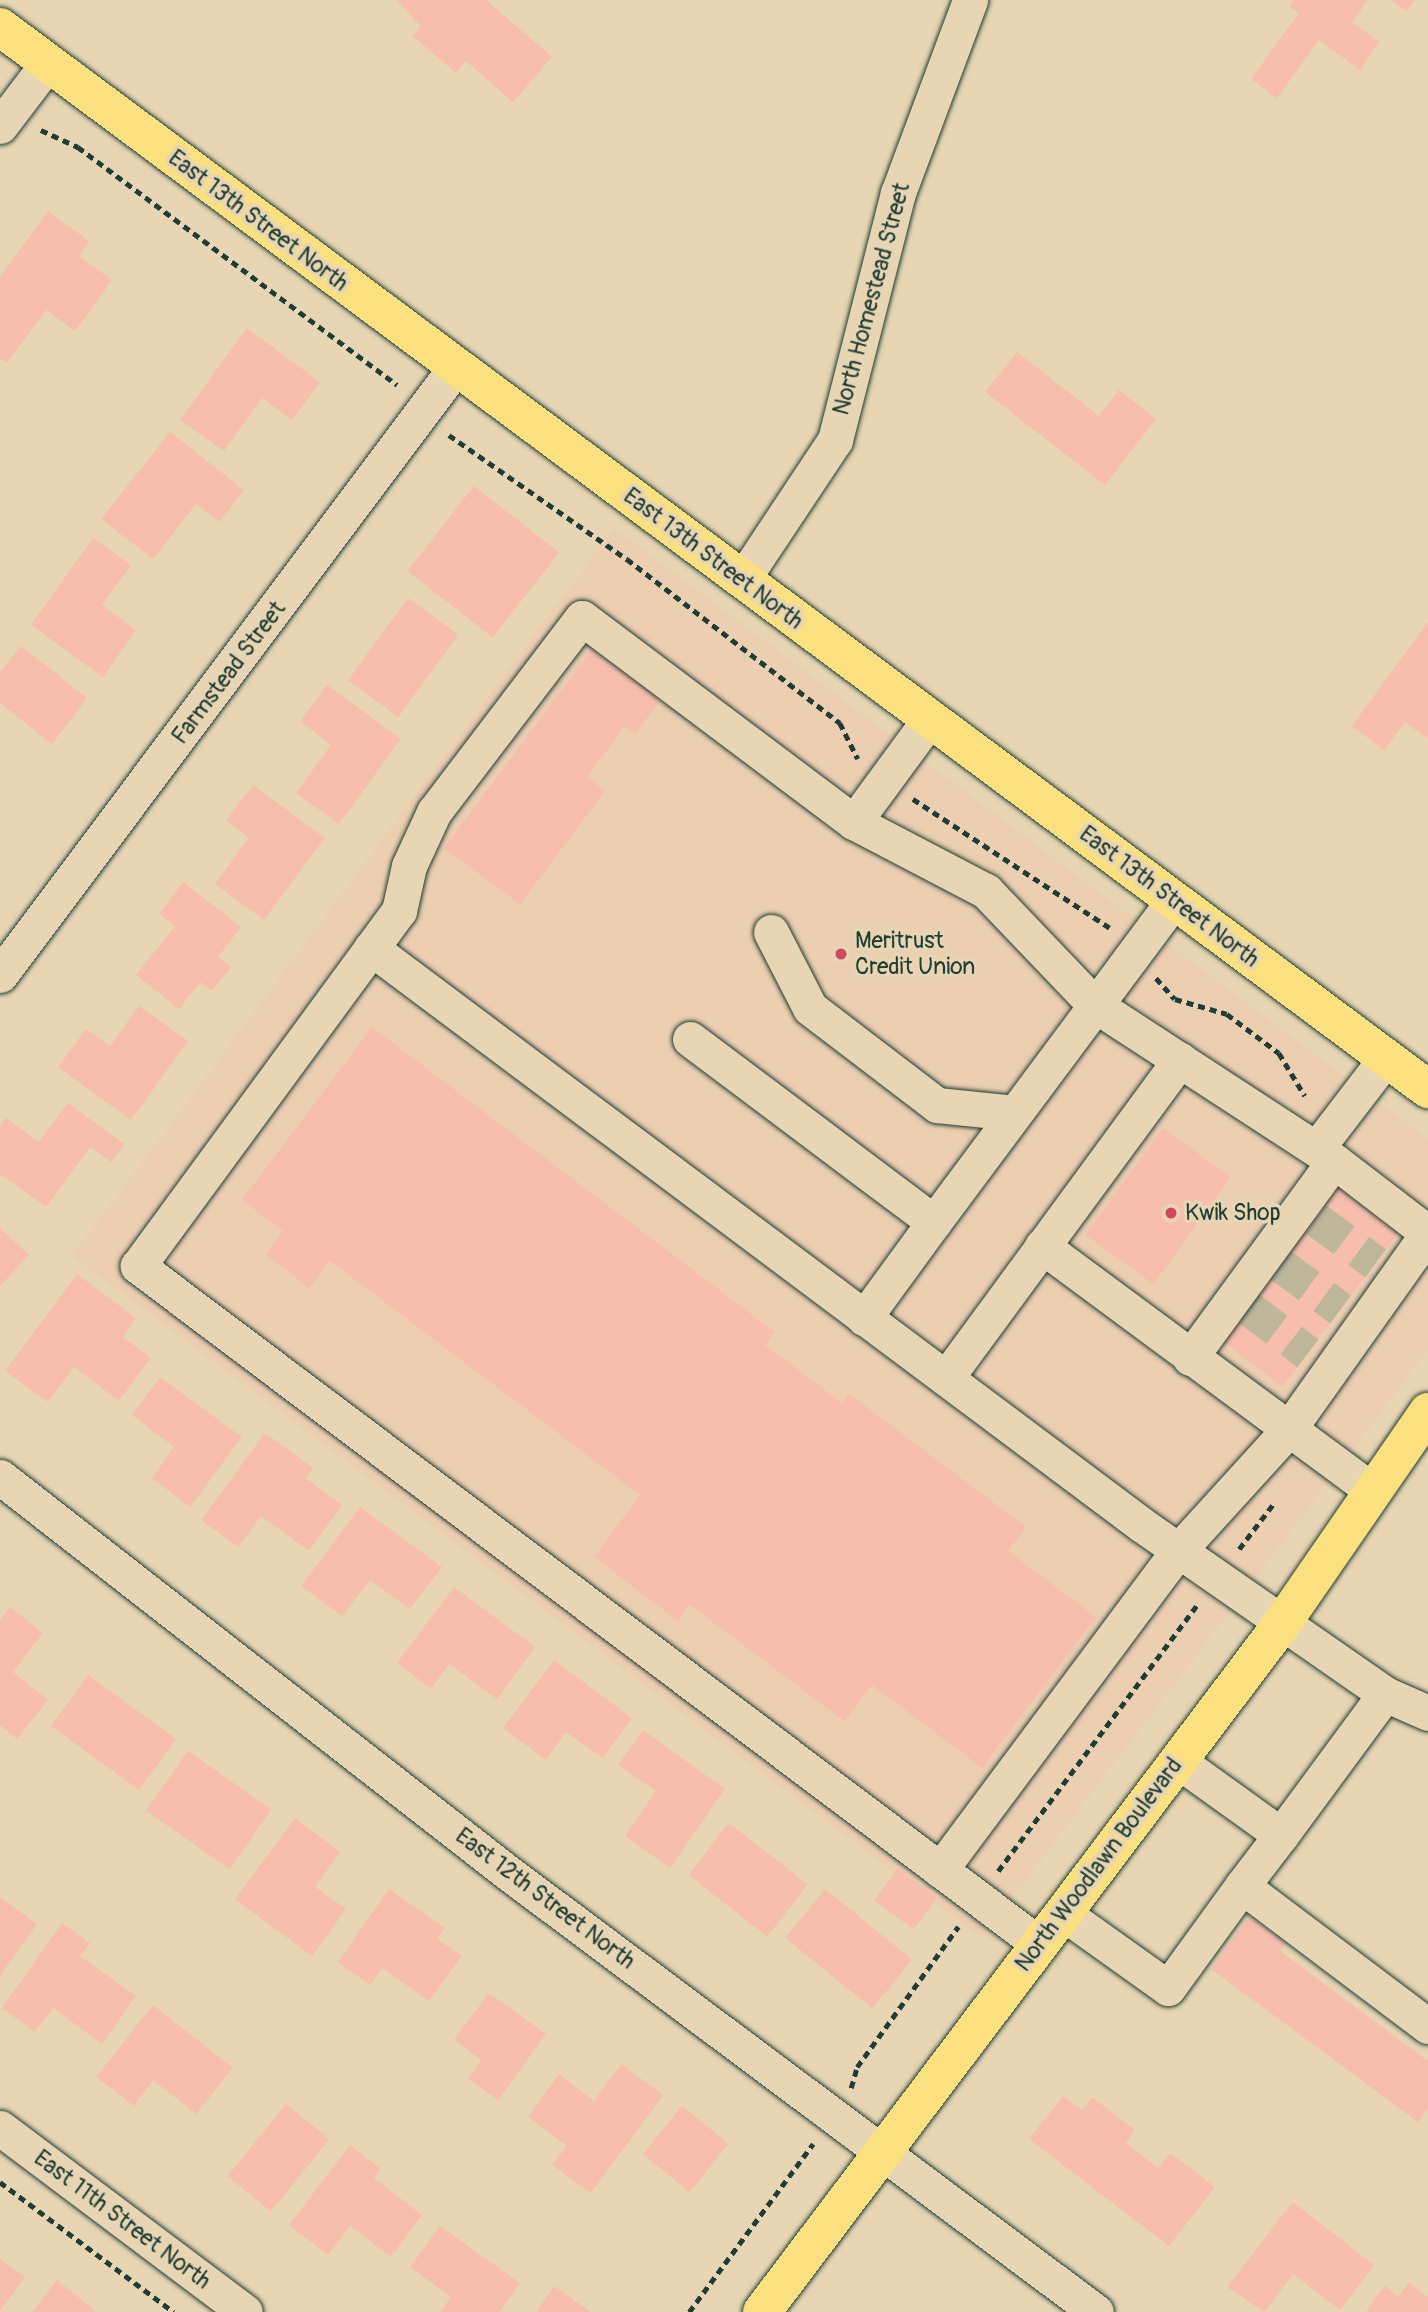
<!DOCTYPE html>
<style>
body{margin:0}
#map{position:relative;width:1428px;height:2312px;overflow:hidden;background:#e7d5b3;font-family:Pangolin,sans-serif}
div>[style]{position:absolute}
.built>*{inset:0;background:#ecceb1}
.building>*{inset:0;background:#f7bead;transform-origin:0 0}
.minor-tunnel>*{height:35px;margin-top:-17.5px;transform-origin:0;background:repeating-linear-gradient(90deg,#bfb79a 0 35px,transparent 0 53px)}
.path>*{height:4.5px;margin-top:-2.25px;transform-origin:0;background:repeating-linear-gradient(90deg,#1f3d34 0 7px,transparent 0 12px)}
.roads{filter:drop-shadow(0 0 2px #1f3d34) drop-shadow(0 0 2px #1f3d34)}
.minor>*{height:35px;margin:-17.5px;padding:0 17.5px;transform-origin:17.5px;border-radius:17.5px;background:#e7d5b3}
.major>*{height:38px;margin:-19px;padding:0 19px;transform-origin:19px;border-radius:19px;background:#fbe080}
.dots>*{width:19px;height:19px;translate:-50% -50%;box-sizing:border-box;border:4px solid #e7d5b3;border-radius:50%}
span{translate:-50% -50%;white-space:nowrap;text-align:center;line-height:1.15;-webkit-text-stroke:7px #e7d5b3;paint-order:stroke}
.street-label{font-size:23px;color:#1f3d34}
.poi-label{font-size:23px;color:#1f3d34}
.left{translate:0 -50%;text-align:left}
</style>
<div id="map">
<div class="built">
<i style="clip-path:polygon(614px 528px,1428px 1139px,1428px 1351px,982px 1938px,72px 1256px)"></i>
</div>
<div class="building">
<i style="clip-path:polygon(396px 0,486px 0,552px 57px,513px 102px,466px 61px,456px 73px,413px 36px,421px 26px)"></i>
<i style="clip-path:polygon(1293px 0,1368px 0,1352px 22px,1379px 42px,1360px 70px,1319px 40px,1277px 98px,1251px 79px,1299px 13px,1289px 6px)"></i>
<i style="clip-path:polygon(1391px 0,1415px 0,1406px 11px)"></i>
<i style="clip-path:polygon(48px 211px,89px 241px,79px 256px,112px 280px,75px 331px,46px 310px,7px 363px,0 358px,0 277px)"></i>
<i style="clip-path:polygon(247px 328px,320px 382px,292px 420px,262px 398px,224px 451px,180px 420px)"></i>
<i style="clip-path:polygon(1017px 352px,1099px 416px,1119px 390px,1156px 419px,1105px 485px,985px 392px)"></i>
<i style="clip-path:polygon(170px 432px,244px 490px,219px 522px,196px 504px,153px 559px,101px 519px)"></i>
<i style="left:474px;top:486px;width:108px;height:108px;rotate:38deg"></i>
<i style="clip-path:polygon(93px 538px,131px 565px,102px 605px,136px 630px,103px 677px,31px 625px)"></i>
<i style="left:408px;top:598px;width:62px;height:102px;rotate:36deg"></i>
<i style="clip-path:polygon(1428px 622px,1428px 739px,1405px 722px,1384px 750px,1352px 726px)"></i>
<i style="clip-path:polygon(596px 644px,664px 695px,635px 734px,625px 726px,587px 777px,605px 791px,520px 904px,444px 848px)"></i>
<i style="clip-path:polygon(21px 646px,87px 698px,52px 744px,0 703px,0 672px)"></i>
<i style="clip-path:polygon(327px 685px,401px 739px,339px 824px,296px 793px,331px 745px,300px 721px)"></i>
<i style="clip-path:polygon(253px 785px,325px 838px,264px 920px,215px 884px,249px 838px,226px 821px)"></i>
<i style="clip-path:polygon(183px 882px,241px 927px,218px 957px,231px 967px,212px 991px,200px 982px,179px 1009px,136px 975px,175px 926px,159px 914px)"></i>
<i style="clip-path:polygon(139px 1006px,188px 1041px,131px 1120px,58px 1067px,86px 1029px,110px 1046px)"></i>
<i style="clip-path:polygon(372px 1027px,775px 1332px,765px 1345px,842px 1403px,849px 1394px,1026px 1527px,1008px 1551px,1096px 1617px,982px 1768px,872px 1685px,844px 1721px,690px 1605px,678px 1621px,594px 1557px,640px 1495px,330px 1261px,309px 1288px,266px 1254px,283px 1231px,242px 1200px)"></i>
<i style="clip-path:polygon(68px 1103px,124px 1144px,111px 1162px,90px 1147px,46px 1207px,0 1174px,0 1126px,6px 1118px,39px 1142px)"></i>
<i style="left:1163px;top:1128px;width:84px;height:132px;rotate:36deg"></i>
<i style="left:1344px;top:1180px;width:75px;height:202px;rotate:37deg"></i>
<i style="clip-path:polygon(0 1228px,29px 1255px,0 1286px)"></i>
<i style="clip-path:polygon(77px 1274px,136px 1318px,123px 1337px,151px 1358px,119px 1401px,74px 1367px,48px 1402px,5px 1371px)"></i>
<i style="clip-path:polygon(160px 1377px,242px 1437px,190px 1507px,152px 1478px,174px 1447px,132px 1415px)"></i>
<i style="clip-path:polygon(265px 1433px,313px 1468px,306px 1478px,342px 1505px,309px 1551px,261px 1516px,238px 1547px,201px 1520px)"></i>
<i style="clip-path:polygon(360px 1507px,442px 1567px,410px 1609px,370px 1580px,342px 1616px,301px 1586px)"></i>
<i style="clip-path:polygon(454px 1587px,535px 1647px,497px 1699px,449px 1664px,431px 1689px,397px 1663px)"></i>
<i style="clip-path:polygon(10px 1607px,43px 1633px,13px 1672px,48px 1700px,17px 1739px,0 1725px,0 1620px)"></i>
<i style="clip-path:polygon(554px 1660px,632px 1718px,603px 1758px,566px 1732px,546px 1760px,503px 1728px)"></i>
<i style="left:88px;top:1675px;width:109px;height:63px;rotate:36deg"></i>
<i style="clip-path:polygon(643px 1730px,725px 1789px,670px 1868px,625px 1836px,656px 1791px,618px 1765px)"></i>
<i style="left:188px;top:1751px;width:102px;height:73px;rotate:35deg"></i>
<i style="clip-path:polygon(295px 1818px,340px 1852px,315px 1887px,346px 1909px,312px 1956px,235px 1899px)"></i>
<i style="left:729px;top:1823px;width:100px;height:66px;rotate:38deg"></i>
<i style="left:897px;top:1869px;width:49px;height:39px;rotate:36deg"></i>
<i style="clip-path:polygon(389px 1889px,445px 1928px,437px 1939px,462px 1956px,429px 2001px,382px 1968px,370px 1985px,338px 1962px)"></i>
<i style="left:825px;top:1889px;width:112px;height:63px;rotate:39deg"></i>
<i style="clip-path:polygon(0 1897px,37px 1924px,0 1976px)"></i>
<i style="clip-path:polygon(1249px 1917px,1286px 1943px,1280px 1951px,1428px 2061px,1428px 2109px,1418px 2122px,1211px 1969px)"></i>
<i style="clip-path:polygon(62px 1923px,90px 1943px,80px 1956px,136px 1996px,102px 2044px,53px 2008px,35px 2032px,2px 2008px)"></i>
<i style="clip-path:polygon(489px 1993px,546px 2034px,498px 2100px,468px 2079px,481px 2060px,454px 2040px)"></i>
<i style="clip-path:polygon(153px 2005px,233px 2068px,196px 2114px,153px 2080px,134px 2106px,96px 2077px)"></i>
<i style="clip-path:polygon(621px 2064px,663px 2095px,591px 2193px,552px 2165px,567px 2146px,528px 2117px,559px 2074px,594px 2101px)"></i>
<i style="clip-path:polygon(1063px 2096px,1082px 2110px,1092px 2097px,1135px 2130px,1126px 2143px,1158px 2168px,1170px 2153px,1215px 2187px,1169px 2246px,1029px 2139px)"></i>
<i style="left:286px;top:2104px;width:56px;height:93px;rotate:39deg"></i>
<i style="left:682px;top:2106px;width:60px;height:62px;rotate:39deg"></i>
<i style="clip-path:polygon(350px 2145px,381px 2169px,374px 2178px,422px 2215px,391px 2257px,350px 2226px,328px 2255px,289px 2225px)"></i>
<i style="clip-path:polygon(1293px 2202px,1374px 2265px,1340px 2310px,1293px 2274px,1264px 2312px,1227px 2287px)"></i>
<i style="clip-path:polygon(440px 2226px,520px 2283px,499px 2312px,440px 2312px,451px 2297px,410px 2267px)"></i>
<i style="clip-path:polygon(0 2259px,25px 2277px,0 2311px)"></i>
<i style="clip-path:polygon(57px 2280px,97px 2312px,32px 2312px)"></i>
<i style="clip-path:polygon(1409px 2283px,1428px 2297px,1428px 2312px,1366px 2312px,1385px 2286px,1398px 2297px)"></i>
<i style="clip-path:polygon(554px 2286px,591px 2312px,536px 2312px)"></i>
</div>
<div class="minor-tunnel">
<i style="left:1316px;top:1219px;width:74px;rotate:36.3deg"></i>
<i style="left:1281px;top:1265px;width:74px;rotate:36.3deg"></i>
<i style="left:1249px;top:1308px;width:74px;rotate:37.3deg"></i>
</div>
<div class="path">
<i style="left:41px;top:130px;width:41px;rotate:24.7deg"></i>
<i style="left:78px;top:147px;width:398px;rotate:36.7deg"></i>
<i style="left:449px;top:435px;width:217px;rotate:34.9deg"></i>
<i style="left:627px;top:559px;width:269px;rotate:37.6deg"></i>
<i style="left:840px;top:723px;width:40px;rotate:63.4deg"></i>
<i style="left:913px;top:799px;width:235px;rotate:33.2deg"></i>
<i style="left:1156px;top:978px;width:28px;rotate:48deg"></i>
<i style="left:1175px;top:999px;width:54px;rotate:16.1deg"></i>
<i style="left:1227px;top:1014px;width:65px;rotate:36.9deg"></i>
<i style="left:1279px;top:1053px;width:50px;rotate:58.8deg"></i>
<i style="left:1239px;top:1549px;width:58px;rotate:-52.7deg"></i>
<i style="left:998px;top:1871px;width:334px;rotate:-53.2deg"></i>
<i style="left:851px;top:2088px;width:22px;rotate:-74deg"></i>
<i style="left:857px;top:2067px;width:173px;rotate:-54.2deg"></i>
<i style="left:0;top:2182px;width:217px;rotate:36.8deg"></i>
<i style="left:689px;top:2312px;width:209px;rotate:-53.6deg"></i>
</div>
<div class="roads">
<div class="minor">
<i style="left:0;top:126px;width:79px;rotate:-52.7deg"></i>
<i style="left:742px;top:580px;width:168px;rotate:-56.4deg"></i>
<i style="left:835px;top:440px;width:255px;rotate:-75.7deg"></i>
<i style="left:898px;top:193px;width:206px;rotate:-69.5deg"></i>
<i style="left:854px;top:822px;width:127px;rotate:-53.7deg"></i>
<i style="left:771px;top:932px;width:85px;rotate:62.8deg"></i>
<i style="left:810px;top:1008px;width:160px;rotate:37.4deg"></i>
<i style="left:937px;top:1105px;width:78px;rotate:5.9deg"></i>
<i style="left:371px;top:948px;width:963px;rotate:36.81deg"></i>
<i style="left:1142px;top:1525px;width:296px;rotate:34.8deg"></i>
<i style="left:1385px;top:1694px;width:47px;rotate:23.8deg"></i>
<i style="left:0;top:975px;width:759px;rotate:-53.15deg"></i>
<i style="left:690px;top:1039px;width:305px;rotate:36.9deg"></i>
<i style="left:934px;top:1222px;width:119px;rotate:126.1deg"></i>
<i style="left:1317px;top:1148px;width:113px;rotate:-52.5deg"></i>
<i style="left:934px;top:1222px;width:400px;rotate:-53.3deg"></i>
<i style="left:1042px;top:1246px;width:408px;rotate:36.5deg"></i>
<i style="left:946px;top:1378px;width:395px;rotate:-53.7deg"></i>
<i style="left:0;top:1477px;width:643px;rotate:37.92deg"></i>
<i style="left:507px;top:1872px;width:735px;rotate:36.76deg"></i>
<i style="left:1178px;top:1761px;width:127px;rotate:35.7deg"></i>
<i style="left:1281px;top:1835px;width:64px;rotate:127.4deg"></i>
<i style="left:1242px;top:1886px;width:233px;rotate:37deg"></i>
<i style="left:1281px;top:1835px;width:175px;rotate:-53.6deg"></i>
<i style="left:940px;top:1870px;width:398px;rotate:-53.3deg"></i>
<i style="left:1178px;top:1551px;width:164px;rotate:-47.7deg"></i>
<i style="left:1288px;top:1430px;width:242px;rotate:-54.6deg"></i>
<i style="left:1428px;top:1233px;width:118px;rotate:-142.5deg"></i>
<i style="left:1063px;top:1913px;width:129px;rotate:35.5deg"></i>
<i style="left:1168px;top:1988px;width:126px;rotate:-54deg"></i>
<i style="left:1039px;top:1944px;width:1128px;rotate:-143.04deg"></i>
<i style="left:138px;top:1266px;width:441px;rotate:-53.7deg"></i>
<i style="left:399px;top:911px;width:46px;rotate:-77.5deg"></i>
<i style="left:409px;top:866px;width:60px;rotate:-65.2deg"></i>
<i style="left:434px;top:812px;width:244px;rotate:-52.7deg"></i>
<i style="left:582px;top:618px;width:340px;rotate:36.9deg"></i>
<i style="left:854px;top:822px;width:149px;rotate:27.6deg"></i>
<i style="left:986px;top:891px;width:158px;rotate:46.3deg"></i>
<i style="left:1095px;top:1005px;width:285px;rotate:33.1deg"></i>
<i style="left:1334px;top:1161px;width:244px;rotate:126.2deg"></i>
<i style="left:0;top:2128px;width:306px;rotate:36.9deg"></i>
</div>
<div class="major">
<i style="left:0;top:27px;width:1780px;rotate:36.64deg"></i>
<i style="left:762px;top:2312px;width:861px;rotate:-52.93deg"></i>
<i style="left:1281px;top:1625px;width:259px;rotate:-55.4deg"></i>
</div>
</div>
<div class="dots">
<i style="left:841px;top:954px;background:#d1495b"></i>
<i style="left:1171px;top:1213px;background:#d1495b"></i>
</div>
<div class="street-label">
<span style="left:258px;top:221px;rotate:37deg">East 13th Street North</span>
<span style="left:872px;top:299px;rotate:-75deg">North Homestead Street</span>
<span style="left:713px;top:559px;rotate:37deg">East 13th Street North</span>
<span style="left:229px;top:673px;rotate:-53deg">Farmstead Street</span>
<span style="left:1169px;top:897px;rotate:37deg">East 13th Street North</span>
<span style="left:1099px;top:1865px;rotate:-53deg">North Woodlawn Boulevard</span>
<span style="left:545px;top:1899px;rotate:37deg">East 12th Street North</span>
<span style="left:122px;top:2220px;rotate:37deg">East 11th Street North</span>
</div>
<div class="poi-label">
<span class="left" style="left:855px;top:954px">Meritrust<br>Credit Union</span>
<span class="left" style="left:1185px;top:1213px">Kwik Shop</span>
</div>
</div>
